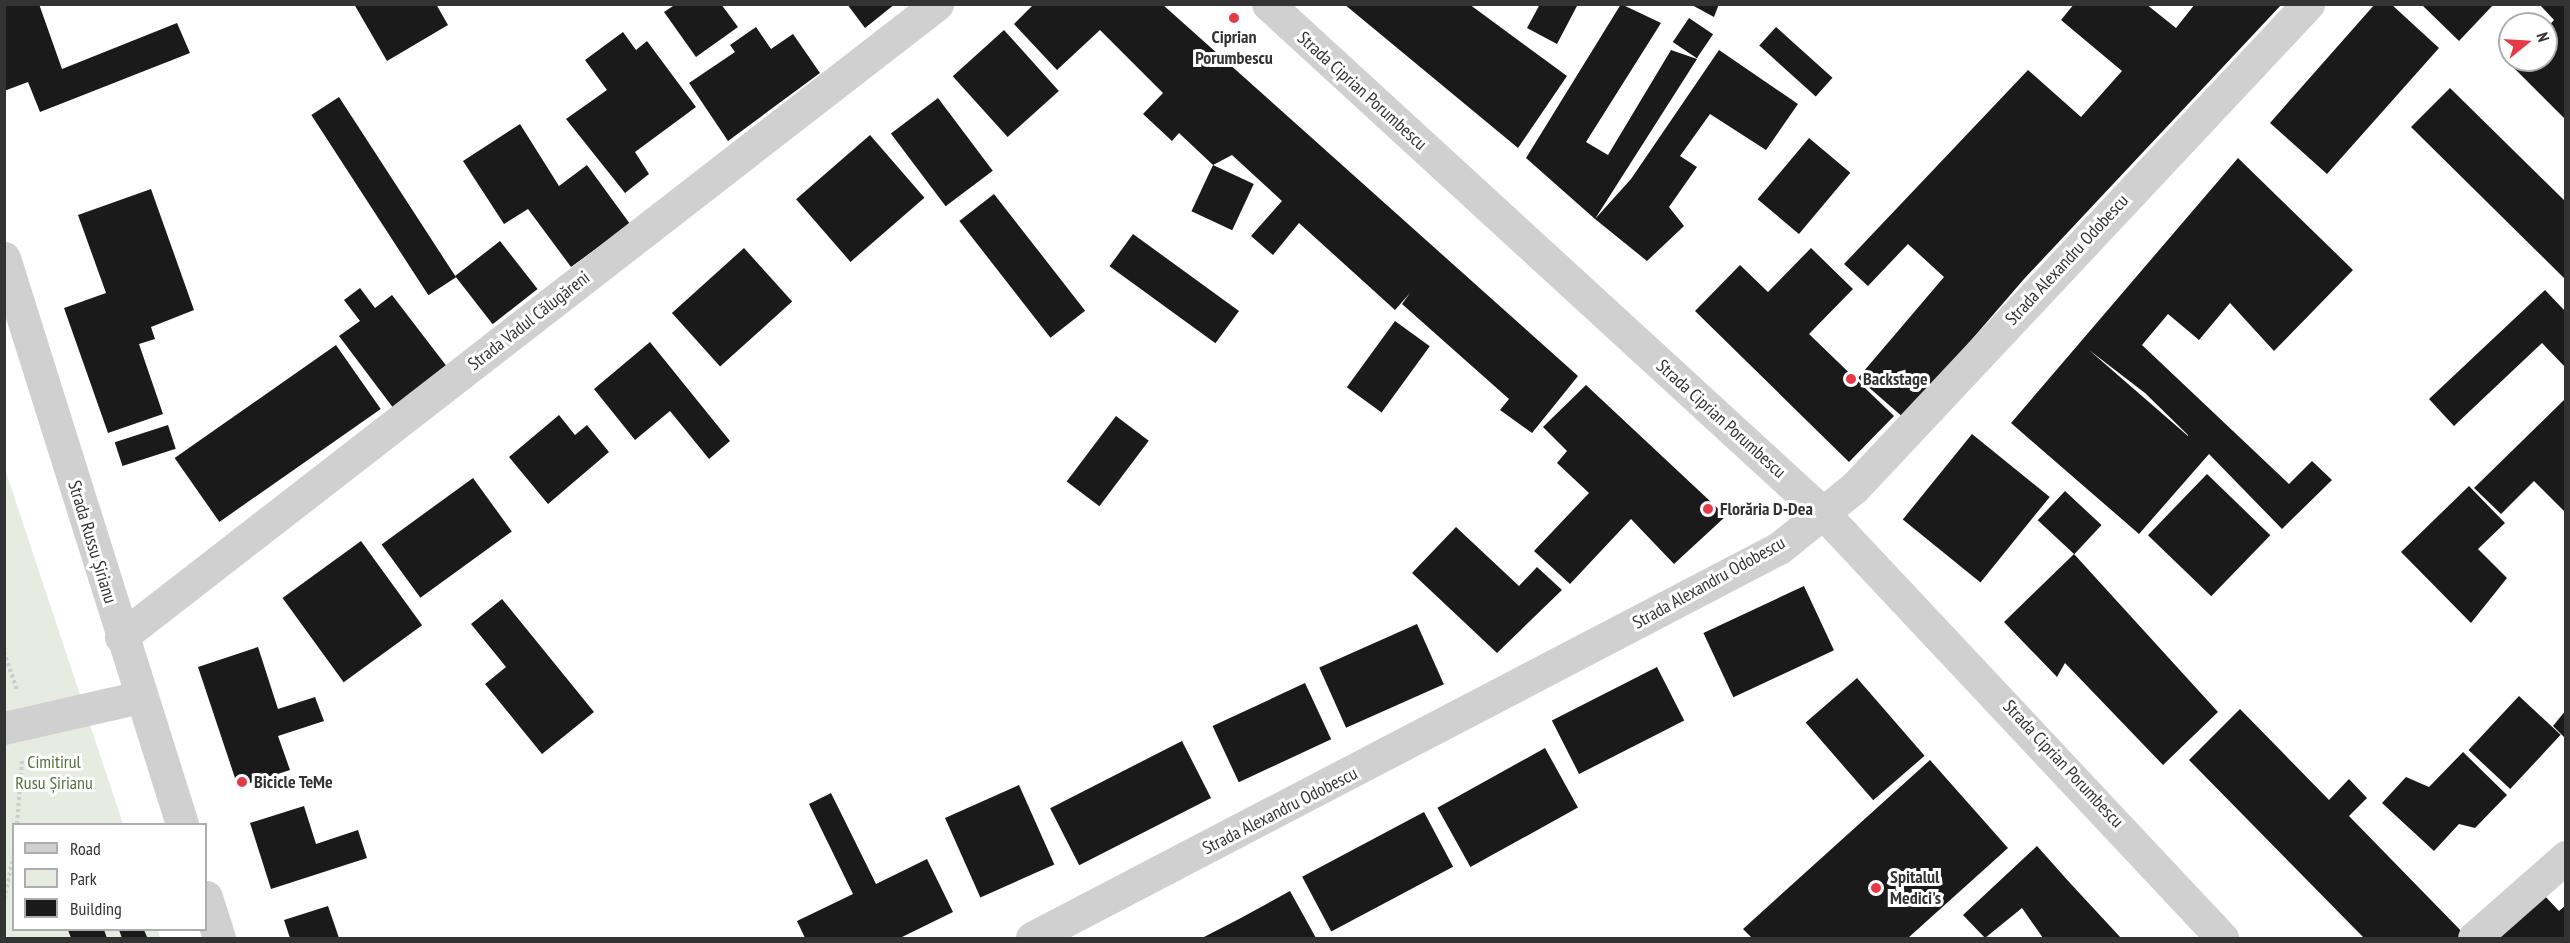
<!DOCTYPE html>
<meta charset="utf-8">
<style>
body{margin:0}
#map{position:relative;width:2570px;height:943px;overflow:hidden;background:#fff;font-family:"PT Sans Narrow",sans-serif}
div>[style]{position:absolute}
.green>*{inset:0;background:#e6ecdf}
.building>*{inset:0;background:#1a1a1a;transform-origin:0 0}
.path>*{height:4px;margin-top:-2px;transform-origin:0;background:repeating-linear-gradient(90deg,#cdcdcd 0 3px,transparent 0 6px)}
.minor>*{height:33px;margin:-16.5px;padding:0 16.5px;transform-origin:16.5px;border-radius:16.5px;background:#d0d0d0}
.dots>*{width:16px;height:16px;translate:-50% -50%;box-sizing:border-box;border:3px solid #fff;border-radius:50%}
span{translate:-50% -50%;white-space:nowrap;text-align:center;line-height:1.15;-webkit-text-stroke:6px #fff;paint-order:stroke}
.poi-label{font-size:18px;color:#333;font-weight:700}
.left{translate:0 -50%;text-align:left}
.street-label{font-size:18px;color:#333}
.park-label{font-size:18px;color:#56703f}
.frame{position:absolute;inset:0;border:6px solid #333;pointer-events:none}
.legend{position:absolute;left:12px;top:823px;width:195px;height:108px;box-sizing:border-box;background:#fff;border:2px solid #adadad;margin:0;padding:8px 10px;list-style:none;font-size:18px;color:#333}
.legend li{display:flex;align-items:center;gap:12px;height:30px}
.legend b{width:30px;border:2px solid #adadad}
.north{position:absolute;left:2498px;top:12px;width:60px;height:60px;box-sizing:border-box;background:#fff;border:2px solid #adadad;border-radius:50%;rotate:72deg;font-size:16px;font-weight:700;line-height:24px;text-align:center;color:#333}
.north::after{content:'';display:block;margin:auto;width:21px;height:27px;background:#e63946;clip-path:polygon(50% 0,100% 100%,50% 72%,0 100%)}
</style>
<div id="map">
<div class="green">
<i style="clip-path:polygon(4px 466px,123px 824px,14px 824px,14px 930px,158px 930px,160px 938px,5px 938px)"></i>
</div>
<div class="building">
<i style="clip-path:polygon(4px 4px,39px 4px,62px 69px,177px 23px,190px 53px,40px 112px,28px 82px,4px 91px)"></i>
<i style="clip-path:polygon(354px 4px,436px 4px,448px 25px,387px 61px)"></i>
<i style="clip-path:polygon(676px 4px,721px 4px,738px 27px,696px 57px,664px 12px)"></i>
<i style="clip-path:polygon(847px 4px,895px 4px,865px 28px)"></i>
<i style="clip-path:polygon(1034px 4px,1162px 4px,1578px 376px,1532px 433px,1500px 410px,1509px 399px,1402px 304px,1410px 293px,1395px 310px,1299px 223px,1273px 255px,1251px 236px,1282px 201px,1232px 155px,1213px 165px,1179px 133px,1172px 141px,1143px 114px,1163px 93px,1100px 30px,1057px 70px,1014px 24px)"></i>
<i style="clip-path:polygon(1344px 4px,1469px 4px,1567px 76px,1518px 148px)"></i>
<i style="clip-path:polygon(1540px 4px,1578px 4px,1557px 44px,1527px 28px)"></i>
<i style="clip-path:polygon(1621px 4px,1661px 23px,1586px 142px,1608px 155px,1671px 50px,1697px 59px,1595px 219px,1631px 179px,1719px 50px,1798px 104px,1766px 150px,1710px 114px,1680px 156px,1697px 167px,1669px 207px,1684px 226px,1647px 261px,1595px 219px,1526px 158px)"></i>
<i style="clip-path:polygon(1690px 4px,1719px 4px,1714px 17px)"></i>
<i style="clip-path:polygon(2074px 4px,2146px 4px,2176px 28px,2195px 4px,2282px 4px,2024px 279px,1904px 418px,1858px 378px,1944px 277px,1908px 244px,1868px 286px,1844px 264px,2028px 70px,2081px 117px,2122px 71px,2061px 20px)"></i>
<i style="clip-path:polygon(2375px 4px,2391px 4px,2439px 48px,2327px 174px,2270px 123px)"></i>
<i style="clip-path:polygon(2421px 4px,2494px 4px,2459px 41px)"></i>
<i style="clip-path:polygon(2539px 4px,2566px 4px,2566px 120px,2510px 64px,2546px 60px,2546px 29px,2554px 20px)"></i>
<i style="left:1689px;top:18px;width:29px;height:29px;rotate:34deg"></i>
<i style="clip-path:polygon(756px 27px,771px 49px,793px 34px,820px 73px,728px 141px,689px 83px,735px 52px,730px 45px)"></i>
<i style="left:1776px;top:27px;width:76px;height:25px;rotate:42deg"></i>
<i style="left:1004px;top:30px;width:82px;height:69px;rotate:48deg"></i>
<i style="clip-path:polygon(623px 32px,636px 50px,647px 41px,696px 107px,635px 152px,649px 174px,625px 193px,566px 119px,607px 90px,585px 60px)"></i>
<i style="clip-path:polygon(2450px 88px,2566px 202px,2566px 280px,2411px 127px)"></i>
<i style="left:339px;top:97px;width:215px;height:33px;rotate:57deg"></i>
<i style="left:938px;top:98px;width:91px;height:59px;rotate:53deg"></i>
<i style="clip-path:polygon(520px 124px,559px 186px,587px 165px,630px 224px,571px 267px,528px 209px,504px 224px,463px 161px)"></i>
<i style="left:870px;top:135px;width:83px;height:98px;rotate:49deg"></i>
<i style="left:1809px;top:138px;width:54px;height:80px;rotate:40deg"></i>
<i style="clip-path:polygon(evenodd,2238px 158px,2353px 270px,2274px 351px,2230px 303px,2199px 340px,2168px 314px,2142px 345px,2289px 484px,2312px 461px,2332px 480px,2282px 529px,2209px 454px,2139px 534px,2011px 423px,2238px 158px,2089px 350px,2145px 393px,2188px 435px,2188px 436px,2089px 350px)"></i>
<i style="left:1213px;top:165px;width:45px;height:51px;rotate:25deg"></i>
<i style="clip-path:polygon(151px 189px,194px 310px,151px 327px,155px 339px,139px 344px,163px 414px,108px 433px,64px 308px,106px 293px,78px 215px)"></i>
<i style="left:994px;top:194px;width:148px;height:44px;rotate:52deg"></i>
<i style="left:1133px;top:234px;width:131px;height:40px;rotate:36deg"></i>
<i style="left:500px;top:241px;width:61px;height:57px;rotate:52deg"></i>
<i style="left:744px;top:248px;width:72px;height:97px;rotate:48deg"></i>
<i style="clip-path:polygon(1811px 248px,1853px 289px,1809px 334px,1894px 416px,1849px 462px,1695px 311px,1740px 265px,1768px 292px)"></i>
<i style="clip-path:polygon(360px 288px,375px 308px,392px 295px,448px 368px,394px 409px,339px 336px,360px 321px,344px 300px)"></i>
<i style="clip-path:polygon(2545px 290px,2566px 312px,2566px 368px,2542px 343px,2454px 426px,2429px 399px)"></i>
<i style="left:1395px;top:321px;width:43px;height:82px;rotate:36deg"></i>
<i style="clip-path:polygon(650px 342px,730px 441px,709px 459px,670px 411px,635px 440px,594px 389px)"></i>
<i style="left:336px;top:345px;width:78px;height:197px;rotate:55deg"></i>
<i style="clip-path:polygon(1586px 385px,1726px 516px,1674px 564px,1631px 519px,1570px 584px,1534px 551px,1589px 493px,1557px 463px,1567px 451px,1543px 427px)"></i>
<i style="clip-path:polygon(2566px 398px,2566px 513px,2534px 481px,2501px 514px,2474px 488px)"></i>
<i style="clip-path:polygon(559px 415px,575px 435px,587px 425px,609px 452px,548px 504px,509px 457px)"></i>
<i style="left:1116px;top:416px;width:41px;height:82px;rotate:37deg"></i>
<i style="left:168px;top:425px;width:25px;height:56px;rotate:72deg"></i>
<i style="left:1972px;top:434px;width:100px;height:110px;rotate:39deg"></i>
<i style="left:2207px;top:474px;width:88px;height:85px;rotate:44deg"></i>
<i style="left:473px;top:478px;width:66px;height:113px;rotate:54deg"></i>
<i style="clip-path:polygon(2469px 486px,2505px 523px,2478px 549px,2507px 578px,2471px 623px,2401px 552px)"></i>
<i style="left:2065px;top:491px;width:50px;height:40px;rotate:43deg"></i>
<i style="clip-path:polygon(1456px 527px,1519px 586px,1537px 567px,1562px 590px,1497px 653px,1412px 573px)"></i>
<i style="left:361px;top:541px;width:104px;height:97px;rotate:54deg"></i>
<i style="clip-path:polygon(2074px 554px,2218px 712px,2163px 765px,2065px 663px,2057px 677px,2004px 622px)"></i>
<i style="left:1804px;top:586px;width:71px;height:111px;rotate:65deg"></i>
<i style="clip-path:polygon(502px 599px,594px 712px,542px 754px,485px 684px,506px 667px,471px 624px)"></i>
<i style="left:1417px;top:624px;width:66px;height:107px;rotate:66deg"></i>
<i style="clip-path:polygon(258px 647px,278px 709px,315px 697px,324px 721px,278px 736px,290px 770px,238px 787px,198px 667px)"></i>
<i style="left:1657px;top:667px;width:60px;height:118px;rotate:63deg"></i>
<i style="left:1857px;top:678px;width:103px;height:68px;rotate:49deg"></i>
<i style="left:1305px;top:683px;width:62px;height:102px;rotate:65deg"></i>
<i style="left:2519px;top:696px;width:57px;height:74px;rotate:43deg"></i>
<i style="clip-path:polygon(2240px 709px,2329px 800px,2349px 779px,2367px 798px,2349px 816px,2468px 938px,2364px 938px,2189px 760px)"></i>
<i style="clip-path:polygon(2566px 710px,2566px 739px,2553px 726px)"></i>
<i style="left:1182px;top:741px;width:64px;height:148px;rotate:63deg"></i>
<i style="left:1545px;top:748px;width:68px;height:123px;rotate:61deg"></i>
<i style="clip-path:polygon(2463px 752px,2507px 795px,2475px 828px,2459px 824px,2434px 851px,2382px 803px,2406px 777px,2429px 787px)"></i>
<i style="clip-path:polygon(1930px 760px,2008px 848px,1908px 938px,1752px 938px,1743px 929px)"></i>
<i style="left:1019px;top:785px;width:87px;height:81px;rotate:66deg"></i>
<i style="clip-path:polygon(831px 793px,876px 884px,927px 859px,953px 912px,900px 938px,805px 938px,797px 921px,853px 894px,809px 804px)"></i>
<i style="clip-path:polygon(304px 806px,316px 844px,358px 830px,367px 858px,271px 889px,250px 823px)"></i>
<i style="left:1424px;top:812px;width:62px;height:138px;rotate:62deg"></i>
<i style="clip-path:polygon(2037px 846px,2070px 883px,2121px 938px,2043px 938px,2022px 908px,1985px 938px,1963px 915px)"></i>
<i style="clip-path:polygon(1290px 891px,1316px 938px,1202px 938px,1239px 919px)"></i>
<i style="clip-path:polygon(2543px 894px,2559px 911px,2566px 905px,2566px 938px,2499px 938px)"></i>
<i style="clip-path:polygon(328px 906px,339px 938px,290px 938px,284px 920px)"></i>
<i style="clip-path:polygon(68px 930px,104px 930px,107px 938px,71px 938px)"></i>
<i style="clip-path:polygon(119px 930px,144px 930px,147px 937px,122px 938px)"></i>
</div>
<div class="path">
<i style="left:4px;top:652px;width:39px;rotate:71deg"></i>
<i style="left:17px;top:824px;width:64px;rotate:-85.5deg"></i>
<i style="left:4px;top:899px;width:45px;rotate:-77.2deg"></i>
</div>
<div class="minor">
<i style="left:1268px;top:4px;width:754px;rotate:42.53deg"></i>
<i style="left:1824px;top:514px;width:582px;rotate:46.81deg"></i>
<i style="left:4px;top:258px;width:593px;rotate:72.54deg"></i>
<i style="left:121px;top:637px;width:1033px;rotate:-37.8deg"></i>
<i style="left:4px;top:728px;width:139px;rotate:-12.8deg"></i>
<i style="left:206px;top:897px;width:43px;rotate:72.4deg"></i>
<i style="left:1032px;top:938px;width:843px;rotate:-27.57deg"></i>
<i style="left:1779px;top:548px;width:96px;rotate:-38.7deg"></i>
<i style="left:1854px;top:488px;width:664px;rotate:-46.83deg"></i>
<i style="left:2474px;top:938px;width:123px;rotate:-41.4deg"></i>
</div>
<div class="dots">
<i style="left:1234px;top:18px;background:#e63946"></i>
<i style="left:1851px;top:379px;background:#e63946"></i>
<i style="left:1708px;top:509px;background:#e63946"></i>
<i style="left:242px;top:782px;background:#e63946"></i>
<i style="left:1876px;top:888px;background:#e63946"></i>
</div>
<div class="poi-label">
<span style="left:1234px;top:48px">Ciprian<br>Porumbescu</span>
<span class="left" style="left:1863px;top:379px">Backstage</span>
<span class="left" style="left:1720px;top:509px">Florăria D-Dea</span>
<span class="left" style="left:254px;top:782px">Bicicle TeMe</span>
<span class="left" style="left:1890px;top:888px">Spitalul<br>Medici's</span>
</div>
<div class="street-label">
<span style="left:1362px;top:91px;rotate:42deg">Strada Ciprian Porumbescu</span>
<span style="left:2067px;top:260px;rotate:-47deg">Strada Alexandru Odobescu</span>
<span style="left:529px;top:321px;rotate:-38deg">Strada Vadul Călugăreni</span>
<span style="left:1721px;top:419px;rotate:42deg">Strada Ciprian Porumbescu</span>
<span style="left:92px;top:542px;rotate:73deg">Strada Russu Șirianu</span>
<span style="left:1709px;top:583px;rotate:-29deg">Strada Alexandru Odobescu</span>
<span style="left:2063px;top:764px;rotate:47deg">Strada Ciprian Porumbescu</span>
<span style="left:1280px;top:811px;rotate:-27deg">Strada Alexandru Odobescu</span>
</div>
<div class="park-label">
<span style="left:54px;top:773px">Cimitirul<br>Rusu Șirianu</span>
</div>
<div class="frame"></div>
<ul class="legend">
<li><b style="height:8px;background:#d0d0d0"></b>Road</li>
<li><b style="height:16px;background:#e6ecdf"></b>Park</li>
<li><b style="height:16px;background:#1a1a1a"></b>Building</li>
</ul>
<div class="north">N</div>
</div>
